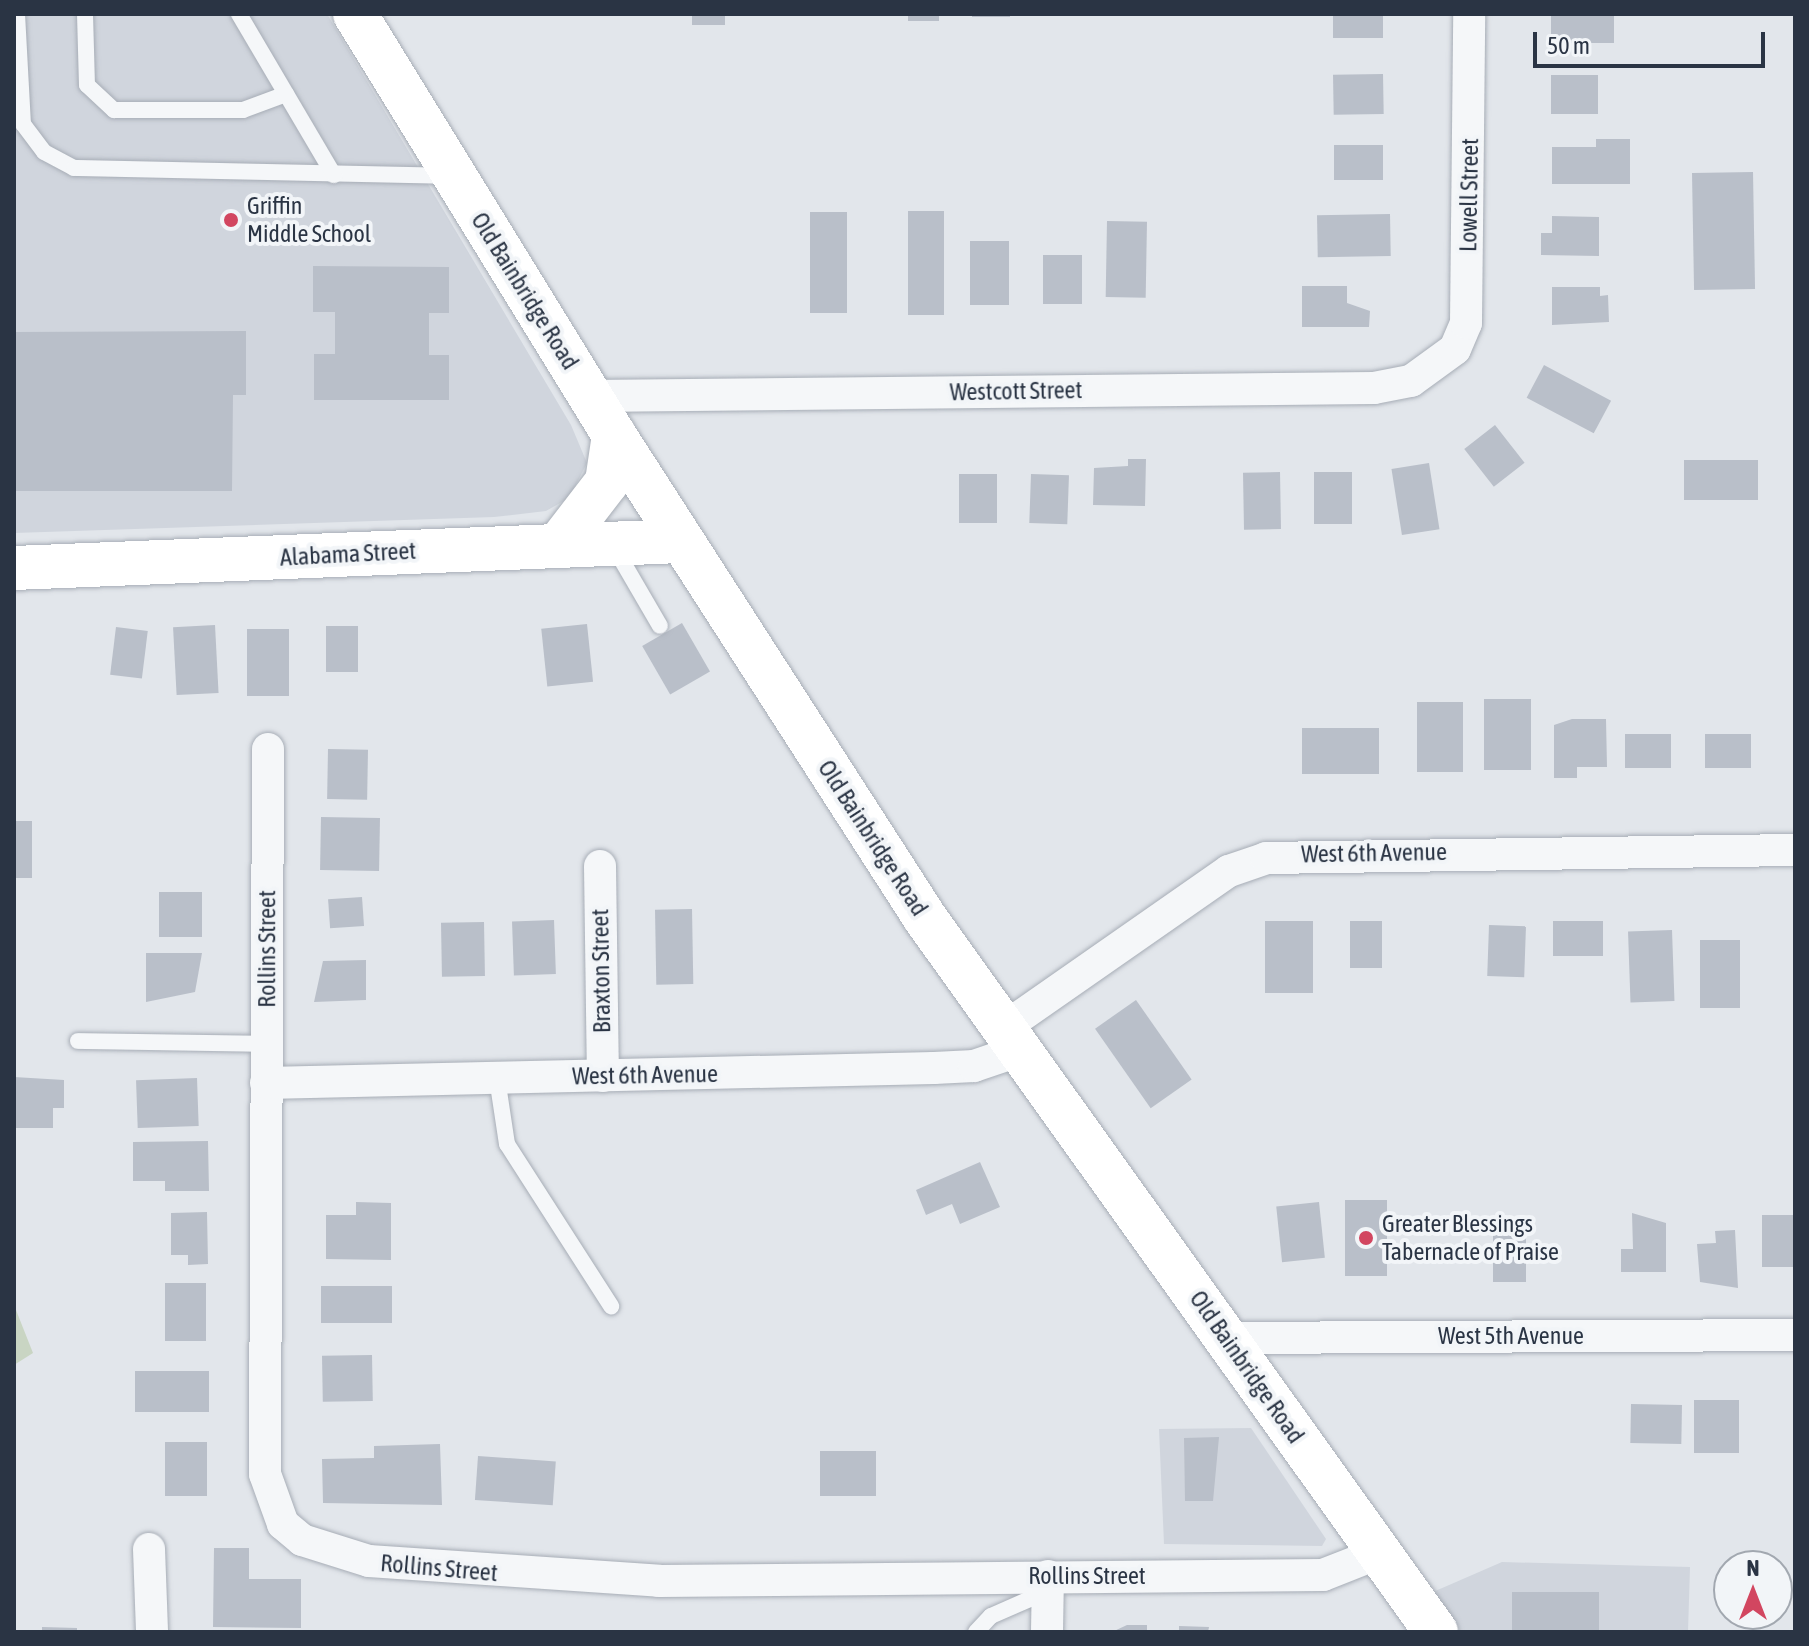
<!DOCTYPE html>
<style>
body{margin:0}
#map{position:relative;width:1809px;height:1646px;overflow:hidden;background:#e2e6eb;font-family:"Asap Condensed",sans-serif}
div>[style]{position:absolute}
.built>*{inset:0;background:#d0d5dd}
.green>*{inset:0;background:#c9d5c3}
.building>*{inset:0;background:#b9bfc9;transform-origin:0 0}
.roads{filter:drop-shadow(0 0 2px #a7adb6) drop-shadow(0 0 2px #a7adb6)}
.lane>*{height:16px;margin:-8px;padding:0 8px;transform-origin:8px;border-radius:8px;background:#f5f7f9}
.street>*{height:32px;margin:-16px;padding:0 16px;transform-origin:16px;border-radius:16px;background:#f5f7f9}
.secondary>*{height:44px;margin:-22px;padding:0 22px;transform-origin:22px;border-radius:22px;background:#fff}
.dots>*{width:22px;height:22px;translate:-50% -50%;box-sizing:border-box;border:4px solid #f2f5f8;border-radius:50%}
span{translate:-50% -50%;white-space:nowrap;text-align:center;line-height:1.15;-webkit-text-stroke:8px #f2f5f8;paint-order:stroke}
.street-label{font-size:24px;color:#2a3444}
.poi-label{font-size:24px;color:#2a3444}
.left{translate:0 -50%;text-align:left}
.frame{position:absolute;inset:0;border:16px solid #2a3444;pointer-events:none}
.north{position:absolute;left:1713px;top:1550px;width:80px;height:80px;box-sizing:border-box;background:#f2f5f8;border:2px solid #a2a8b0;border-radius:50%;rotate:0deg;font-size:22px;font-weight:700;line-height:32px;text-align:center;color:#2a3444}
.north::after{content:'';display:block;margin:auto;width:28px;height:36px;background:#d24660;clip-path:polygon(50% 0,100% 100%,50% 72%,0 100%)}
.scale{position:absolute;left:1533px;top:32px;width:232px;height:36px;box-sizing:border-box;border:4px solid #2a3444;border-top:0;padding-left:10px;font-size:24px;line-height:28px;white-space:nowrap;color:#2a3444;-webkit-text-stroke:6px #f2f5f8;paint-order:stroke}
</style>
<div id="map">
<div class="built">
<i style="clip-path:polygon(14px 14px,327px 14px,571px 425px,587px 463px,569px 498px,546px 511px,494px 517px,14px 533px)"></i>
<i style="clip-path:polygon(1251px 1428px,1326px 1539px,1322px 1546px,1164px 1544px,1159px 1429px)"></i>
<i style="clip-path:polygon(1502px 1562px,1690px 1567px,1688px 1632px,1461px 1632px,1433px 1592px)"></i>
</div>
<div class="green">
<i style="clip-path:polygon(14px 1305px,33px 1353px,14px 1365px)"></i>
</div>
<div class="building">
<i style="left:692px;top:14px;width:33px;height:11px"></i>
<i style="left:908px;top:14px;width:31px;height:7px"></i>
<i style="left:972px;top:14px;width:38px;height:3px"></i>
<i style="left:1333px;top:14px;width:50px;height:24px"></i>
<i style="left:1551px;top:14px;width:63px;height:29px"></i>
<i style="left:1383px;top:74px;width:40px;height:50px;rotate:89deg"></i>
<i style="left:1551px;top:75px;width:47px;height:39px"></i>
<i style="clip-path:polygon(1596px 139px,1630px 139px,1630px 184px,1552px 184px,1552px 147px,1596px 147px)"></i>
<i style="left:1383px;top:145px;width:35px;height:49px;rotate:90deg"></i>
<i style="left:1753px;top:172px;width:117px;height:61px;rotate:89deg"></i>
<i style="left:908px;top:211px;width:36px;height:104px"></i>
<i style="left:810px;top:212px;width:37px;height:101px"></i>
<i style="left:1390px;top:214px;width:42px;height:73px;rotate:89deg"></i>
<i style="clip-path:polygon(1552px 216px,1599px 217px,1599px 256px,1541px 255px,1541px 233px,1552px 233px)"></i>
<i style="left:1107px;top:221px;width:40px;height:76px;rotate:1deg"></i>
<i style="left:970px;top:241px;width:39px;height:64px"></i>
<i style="left:1043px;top:255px;width:39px;height:49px"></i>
<i style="clip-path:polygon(313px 266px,449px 267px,449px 313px,429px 313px,429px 355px,449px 355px,449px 400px,314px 400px,314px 354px,335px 354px,335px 312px,313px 312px)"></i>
<i style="clip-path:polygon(1302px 286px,1347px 286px,1347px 303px,1370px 311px,1369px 327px,1302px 327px)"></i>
<i style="clip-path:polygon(1552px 287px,1600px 287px,1600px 296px,1608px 295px,1609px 322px,1552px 325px)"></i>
<i style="clip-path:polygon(246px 331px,246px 395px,233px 395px,232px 491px,14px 491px,14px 332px)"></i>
<i style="left:1544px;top:365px;width:76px;height:37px;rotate:28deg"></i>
<i style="left:1495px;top:425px;width:48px;height:39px;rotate:52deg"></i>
<i style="clip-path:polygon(1128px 459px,1146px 459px,1145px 506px,1093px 505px,1094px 468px,1128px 466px)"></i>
<i style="left:1684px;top:460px;width:74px;height:40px"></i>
<i style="left:1429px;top:463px;width:67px;height:38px;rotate:81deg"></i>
<i style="left:1280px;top:472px;width:57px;height:37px;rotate:89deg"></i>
<i style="left:1314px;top:472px;width:38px;height:52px"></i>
<i style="left:959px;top:474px;width:38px;height:49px"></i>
<i style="left:1031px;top:474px;width:38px;height:49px;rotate:2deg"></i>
<i style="left:682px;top:623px;width:56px;height:46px;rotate:60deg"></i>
<i style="left:587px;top:624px;width:58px;height:46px;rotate:84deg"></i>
<i style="left:215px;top:625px;width:68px;height:42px;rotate:87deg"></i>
<i style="left:358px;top:626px;width:46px;height:32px;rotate:90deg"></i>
<i style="left:116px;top:627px;width:32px;height:48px;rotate:7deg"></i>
<i style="left:247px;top:629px;width:42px;height:67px"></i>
<i style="left:1484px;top:699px;width:47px;height:71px"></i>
<i style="left:1417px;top:702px;width:46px;height:70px"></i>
<i style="clip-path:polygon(1572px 719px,1606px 719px,1607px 767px,1577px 767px,1577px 778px,1554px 778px,1554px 725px)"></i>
<i style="left:1302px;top:728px;width:77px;height:46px"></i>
<i style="left:1671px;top:734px;width:34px;height:46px;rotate:90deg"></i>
<i style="left:1705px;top:734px;width:46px;height:34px"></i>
<i style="left:328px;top:749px;width:40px;height:50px;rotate:1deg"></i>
<i style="left:321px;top:817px;width:59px;height:53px;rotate:1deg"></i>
<i style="left:14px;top:821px;width:18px;height:57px"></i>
<i style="left:159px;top:892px;width:43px;height:45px"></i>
<i style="left:362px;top:897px;width:29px;height:34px;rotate:86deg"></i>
<i style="left:692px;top:909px;width:75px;height:37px;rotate:89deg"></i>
<i style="left:554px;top:920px;width:54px;height:42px;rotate:88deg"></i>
<i style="left:1265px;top:921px;width:48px;height:72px"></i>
<i style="left:1350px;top:921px;width:32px;height:47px"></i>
<i style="left:1553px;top:921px;width:50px;height:35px"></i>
<i style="left:484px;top:922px;width:54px;height:43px;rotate:89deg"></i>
<i style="left:1489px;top:925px;width:37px;height:51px;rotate:2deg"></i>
<i style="left:1672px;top:930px;width:71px;height:44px;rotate:88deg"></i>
<i style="left:1700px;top:940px;width:40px;height:68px"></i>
<i style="clip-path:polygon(146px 953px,202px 953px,195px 992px,146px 1002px)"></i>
<i style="clip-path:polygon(366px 960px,366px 1000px,314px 1002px,323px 961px)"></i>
<i style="left:1136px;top:1000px;width:97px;height:50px;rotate:55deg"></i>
<i style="clip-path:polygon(14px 1077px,64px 1080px,64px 1108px,53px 1108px,53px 1128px,15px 1128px)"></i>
<i style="left:197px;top:1078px;width:48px;height:61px;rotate:88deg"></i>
<i style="clip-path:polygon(208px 1141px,209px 1191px,165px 1191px,165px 1181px,133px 1181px,133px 1142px)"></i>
<i style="clip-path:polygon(980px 1162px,1000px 1207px,960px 1224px,952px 1204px,926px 1215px,916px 1190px)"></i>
<i style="left:1345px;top:1200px;width:42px;height:76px"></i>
<i style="clip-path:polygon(356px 1202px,391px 1203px,391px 1260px,326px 1259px,326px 1215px,356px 1215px)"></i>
<i style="left:1319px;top:1202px;width:56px;height:43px;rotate:84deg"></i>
<i style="clip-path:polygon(207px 1212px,208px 1264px,188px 1265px,188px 1255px,171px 1255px,171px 1213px)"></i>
<i style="clip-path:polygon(1632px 1213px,1666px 1223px,1666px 1272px,1621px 1272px,1621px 1249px,1633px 1249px)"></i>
<i style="left:1762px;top:1215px;width:33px;height:52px"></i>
<i style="clip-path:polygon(1735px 1230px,1738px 1288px,1700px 1282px,1697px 1244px,1716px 1243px,1715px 1231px)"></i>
<i style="left:1493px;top:1231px;width:33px;height:51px"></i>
<i style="left:165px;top:1283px;width:41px;height:58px"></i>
<i style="left:392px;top:1286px;width:37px;height:71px;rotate:90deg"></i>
<i style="left:372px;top:1355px;width:46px;height:50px;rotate:89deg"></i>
<i style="left:209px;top:1371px;width:41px;height:74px;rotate:90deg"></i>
<i style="left:1694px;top:1400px;width:45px;height:53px"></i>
<i style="left:1631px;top:1404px;width:51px;height:39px;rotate:1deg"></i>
<i style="clip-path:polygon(1219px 1437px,1213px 1501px,1185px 1501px,1184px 1438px)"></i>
<i style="left:165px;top:1442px;width:42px;height:54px"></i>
<i style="clip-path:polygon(440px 1444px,442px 1505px,323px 1503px,322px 1459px,374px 1458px,374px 1446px)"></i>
<i style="left:820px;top:1451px;width:56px;height:45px"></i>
<i style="left:478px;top:1456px;width:78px;height:44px;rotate:4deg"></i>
<i style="clip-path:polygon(214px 1548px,249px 1548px,249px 1579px,301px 1579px,301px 1628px,213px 1627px)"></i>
<i style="left:1512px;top:1592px;width:87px;height:40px"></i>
<i style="clip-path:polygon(1147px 1625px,1147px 1632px,1112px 1632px,1127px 1625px)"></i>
<i style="clip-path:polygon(1179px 1626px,1209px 1627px,1208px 1632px,1179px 1632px)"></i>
<i style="clip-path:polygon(42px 1627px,77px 1628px,77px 1632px,42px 1632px)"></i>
</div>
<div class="roads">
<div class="lane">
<i style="left:17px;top:14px;width:110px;rotate:86.9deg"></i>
<i style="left:23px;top:124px;width:35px;rotate:53deg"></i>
<i style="left:44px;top:152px;width:34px;rotate:28deg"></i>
<i style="left:74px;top:168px;width:374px;rotate:1.2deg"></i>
<i style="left:85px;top:14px;width:71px;rotate:88.4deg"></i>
<i style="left:87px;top:85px;width:37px;rotate:43deg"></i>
<i style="left:114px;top:110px;width:129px"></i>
<i style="left:243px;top:110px;width:46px;rotate:-20.4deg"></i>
<i style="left:239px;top:14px;width:187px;rotate:59.5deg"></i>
<i style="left:614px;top:547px;width:91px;rotate:59.8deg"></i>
<i style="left:78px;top:1041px;width:189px;rotate:0.9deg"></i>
<i style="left:497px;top:1078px;width:67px;rotate:81.4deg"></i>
<i style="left:507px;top:1144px;width:193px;rotate:57.3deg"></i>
<i style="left:976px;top:1632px;width:22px;rotate:-47deg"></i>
<i style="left:991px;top:1616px;width:62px;rotate:-23.7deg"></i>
</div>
<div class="street">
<i style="left:590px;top:396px;width:784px;rotate:-0.58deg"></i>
<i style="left:1374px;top:388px;width:38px;rotate:-11deg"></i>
<i style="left:1411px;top:381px;width:54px;rotate:-36deg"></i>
<i style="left:1455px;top:349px;width:28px;rotate:-67deg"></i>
<i style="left:1466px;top:323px;width:309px;rotate:-89.4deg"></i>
<i style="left:268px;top:749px;width:725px;rotate:90.24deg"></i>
<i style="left:265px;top:1474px;width:53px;rotate:70.2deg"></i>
<i style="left:283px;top:1524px;width:25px;rotate:40deg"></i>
<i style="left:302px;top:1540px;width:70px;rotate:17.4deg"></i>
<i style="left:369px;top:1561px;width:291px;rotate:3.9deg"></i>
<i style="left:659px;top:1581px;width:664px;rotate:-0.52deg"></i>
<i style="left:1323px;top:1575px;width:60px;rotate:-21.4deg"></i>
<i style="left:600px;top:866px;width:210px;rotate:89.2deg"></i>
<i style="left:1005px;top:1027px;width:273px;rotate:-34.9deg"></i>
<i style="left:1229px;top:871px;width:39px;rotate:-19deg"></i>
<i style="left:1266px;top:858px;width:529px;rotate:-0.87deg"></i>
<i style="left:266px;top:1083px;width:668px;rotate:-1.29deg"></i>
<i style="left:934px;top:1068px;width:40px;rotate:-2.9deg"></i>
<i style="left:974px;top:1066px;width:50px;rotate:-18.8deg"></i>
<i style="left:1226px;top:1338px;width:569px;rotate:-0.3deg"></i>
<i style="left:149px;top:1549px;width:83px;rotate:87.9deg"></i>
<i style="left:1047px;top:1632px;width:56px;rotate:-89deg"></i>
</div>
<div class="secondary">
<i style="left:355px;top:14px;width:494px;rotate:58.4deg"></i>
<i style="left:614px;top:435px;width:574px;rotate:57.22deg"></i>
<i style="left:925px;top:918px;width:878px;rotate:54.41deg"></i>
<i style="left:560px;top:543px;width:77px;rotate:-52.4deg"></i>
<i style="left:607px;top:482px;width:48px;rotate:-81.5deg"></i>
<i style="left:14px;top:568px;width:668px;rotate:-2.32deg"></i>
</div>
</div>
<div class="dots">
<i style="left:231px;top:220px;background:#d24660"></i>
<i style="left:1366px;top:1238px;background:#d24660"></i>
</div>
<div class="street-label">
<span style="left:1469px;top:195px;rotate:-89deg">Lowell Street</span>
<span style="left:525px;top:291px;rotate:58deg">Old Bainbridge Road</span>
<span style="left:1016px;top:391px;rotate:-1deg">Westcott Street</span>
<span style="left:348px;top:554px;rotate:-3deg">Alabama Street</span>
<span style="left:873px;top:838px;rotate:57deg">Old Bainbridge Road</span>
<span style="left:1374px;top:853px;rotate:-1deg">West 6th Avenue</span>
<span style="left:267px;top:949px;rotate:-90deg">Rollins Street</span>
<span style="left:601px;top:971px;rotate:-91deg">Braxton Street</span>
<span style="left:645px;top:1075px;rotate:-1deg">West 6th Avenue</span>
<span style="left:1511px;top:1336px">West 5th Avenue</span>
<span style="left:1247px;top:1367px;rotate:55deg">Old Bainbridge Road</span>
<span style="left:439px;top:1568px;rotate:5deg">Rollins Street</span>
<span style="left:1087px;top:1576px">Rollins Street</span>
</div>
<div class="poi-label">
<span class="left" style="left:247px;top:220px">Griffin<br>Middle School</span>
<span class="left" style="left:1382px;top:1238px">Greater Blessings<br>Tabernacle of Praise</span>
</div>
<div class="frame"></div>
<div class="north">N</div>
<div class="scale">50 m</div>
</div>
